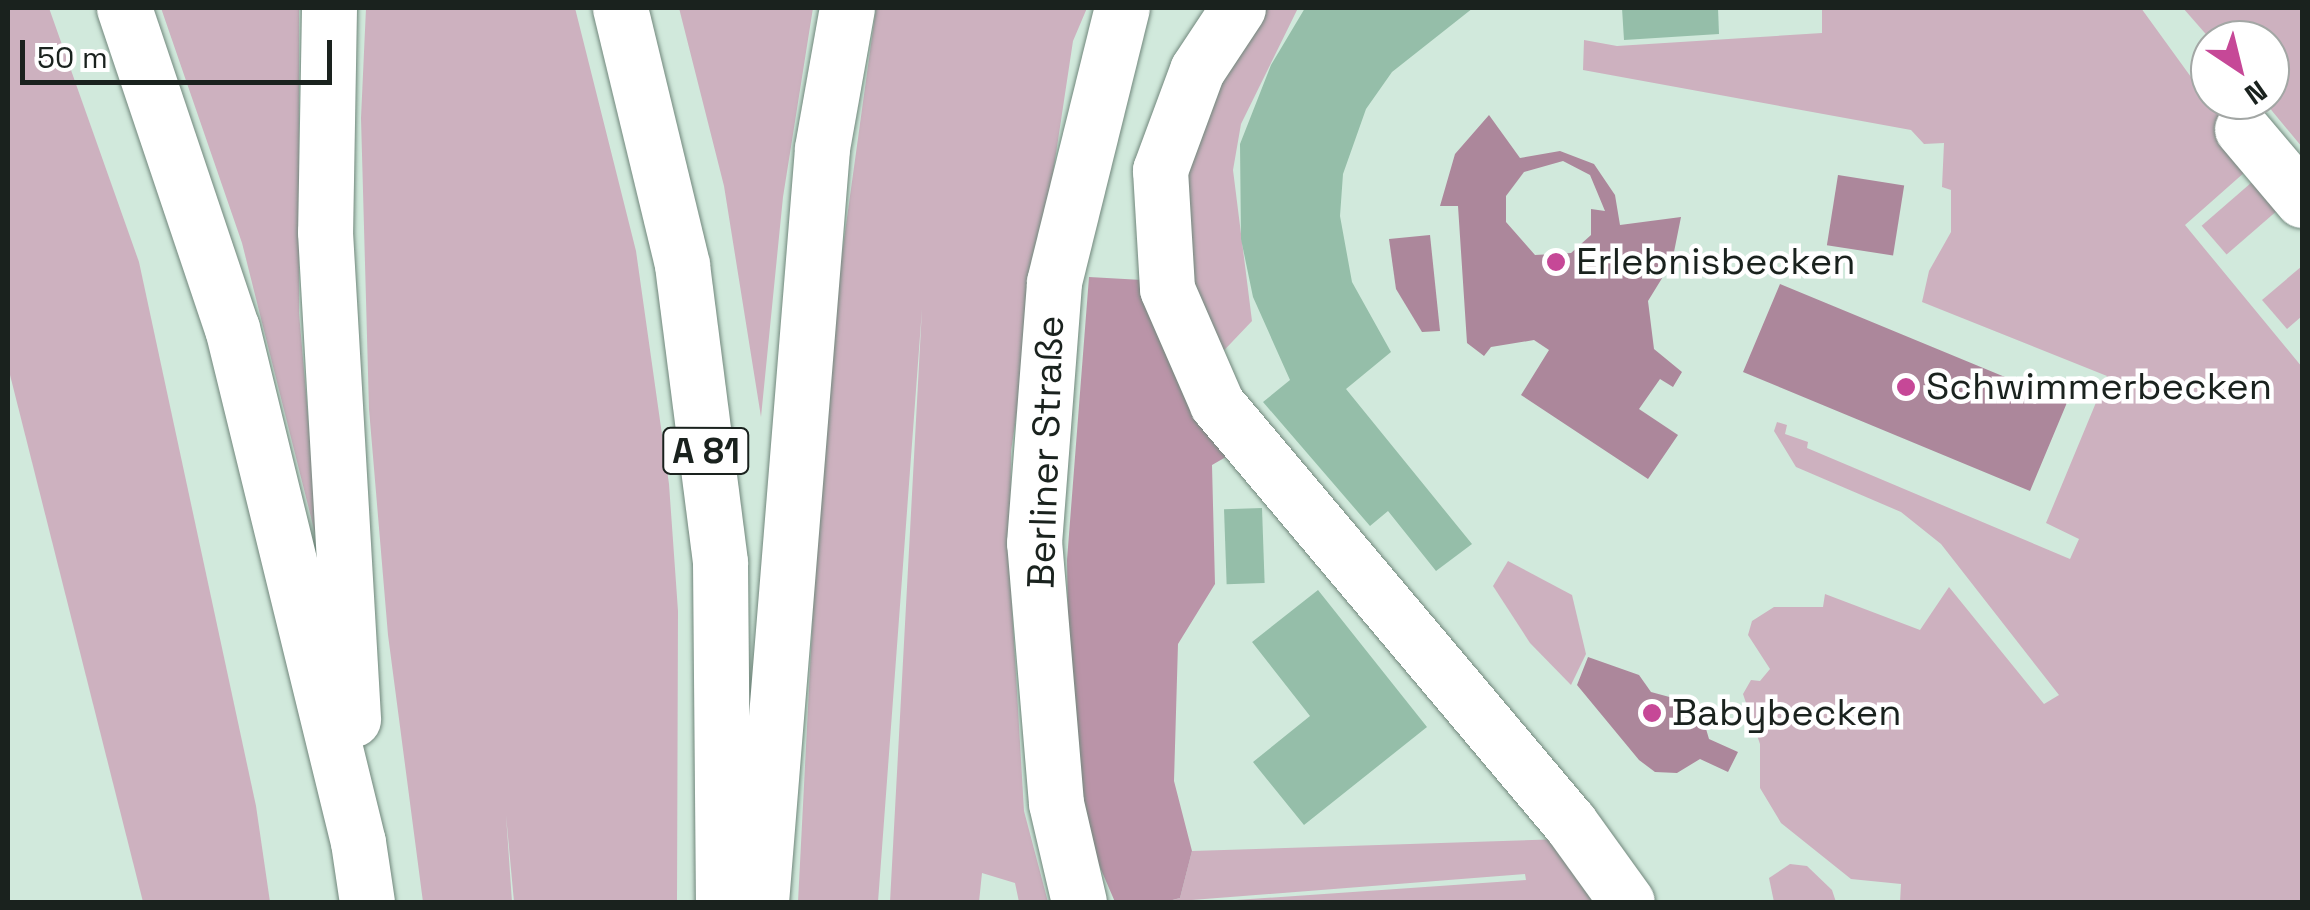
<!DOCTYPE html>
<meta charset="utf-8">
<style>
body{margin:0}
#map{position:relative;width:2310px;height:910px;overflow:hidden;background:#d1e9dc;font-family:"Space Grotesk",sans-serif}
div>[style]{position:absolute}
.green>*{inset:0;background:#cdb1bf;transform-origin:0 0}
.forest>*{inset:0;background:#ba94a8}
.water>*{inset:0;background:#ac879b;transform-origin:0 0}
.building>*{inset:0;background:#95bea9;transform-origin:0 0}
.roads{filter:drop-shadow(0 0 2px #71877c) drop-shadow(0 0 2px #71877c)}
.minor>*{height:55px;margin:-27.5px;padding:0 27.5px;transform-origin:27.5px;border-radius:27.5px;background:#fff}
.major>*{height:55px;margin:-27.5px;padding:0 27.5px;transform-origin:27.5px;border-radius:27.5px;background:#fff}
.highway>*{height:55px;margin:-27.5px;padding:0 27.5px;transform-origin:27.5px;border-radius:27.5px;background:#fff}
.dots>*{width:28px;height:28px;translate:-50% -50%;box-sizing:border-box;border:5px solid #fff;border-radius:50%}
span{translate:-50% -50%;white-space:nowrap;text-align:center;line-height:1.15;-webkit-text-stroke:9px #fff;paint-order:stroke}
.shield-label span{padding:2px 8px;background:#fff;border:2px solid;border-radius:8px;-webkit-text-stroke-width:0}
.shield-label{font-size:35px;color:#1a221e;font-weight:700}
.poi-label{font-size:38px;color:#1a221e}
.left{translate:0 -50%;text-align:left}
.street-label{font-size:38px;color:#1a221e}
.frame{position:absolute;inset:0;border:10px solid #1a221e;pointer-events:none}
.north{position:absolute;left:2190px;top:20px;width:100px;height:100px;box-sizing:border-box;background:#fff;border:2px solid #a3a7a5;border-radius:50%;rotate:145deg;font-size:28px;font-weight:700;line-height:40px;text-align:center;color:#1a221e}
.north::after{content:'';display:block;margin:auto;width:35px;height:45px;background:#c64897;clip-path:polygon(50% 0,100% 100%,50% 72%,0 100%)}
.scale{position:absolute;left:20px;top:40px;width:312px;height:45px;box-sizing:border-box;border:5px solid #1a221e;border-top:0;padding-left:12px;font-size:30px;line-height:35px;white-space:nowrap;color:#1a221e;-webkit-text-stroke:8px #fff;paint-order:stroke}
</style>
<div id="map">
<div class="green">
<i style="clip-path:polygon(8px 8px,49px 8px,139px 262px,256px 806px,270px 902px,143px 902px,8px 367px)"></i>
<i style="clip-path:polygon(161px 8px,299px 8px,299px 313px,320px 553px,242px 243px)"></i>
<i style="clip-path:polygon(366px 8px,575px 8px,636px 251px,669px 484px,678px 611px,677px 902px,514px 902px,506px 815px,512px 902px,423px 902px,388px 635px,369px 409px,361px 118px)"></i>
<i style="clip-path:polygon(679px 8px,813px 8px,783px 197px,761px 417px,724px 186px)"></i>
<i style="clip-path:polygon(876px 8px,1087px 8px,1073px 41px,1011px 451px,1010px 573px,1024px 811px,1048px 902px,1019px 902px,1015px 883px,982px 873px,979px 902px,890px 902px,922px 309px,878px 902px,798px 902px,825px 377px)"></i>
<i style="clip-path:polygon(1256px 8px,1298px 8px,1241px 124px,1233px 170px,1252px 321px,1212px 363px,1175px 212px,1234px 32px)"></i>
<i style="clip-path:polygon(1822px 8px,2141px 8px,2254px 164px,2185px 225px,2302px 367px,2302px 902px,1900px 902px,1901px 884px,1851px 879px,1781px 823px,1760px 788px,1760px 744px,1743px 694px,1751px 680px,1760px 681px,1770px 669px,1748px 635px,1752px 621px,1774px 607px,1823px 607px,1825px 594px,1920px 630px,1949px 587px,2044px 704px,2059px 695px,1941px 544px,1901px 512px,1796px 467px,1774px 431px,1777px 422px,1787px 425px,1785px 434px,1808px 442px,1807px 448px,2070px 559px,2079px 539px,2046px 523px,2107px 376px,1922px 302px,1929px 271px,1951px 232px,1951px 190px,1942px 187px,1944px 143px,1924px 144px,1911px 130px,1583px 70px,1584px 40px,1617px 46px,1822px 33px)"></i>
<i style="clip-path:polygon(2183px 8px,2302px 8px,2302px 147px,2263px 100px,2270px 100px,2270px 40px,2211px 40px)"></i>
<i style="left:2259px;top:176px;width:38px;height:76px;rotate:49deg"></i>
<i style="clip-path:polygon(2302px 266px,2302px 316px,2287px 329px,2262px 300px)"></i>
<i style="clip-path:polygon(1508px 561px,1572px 595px,1586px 654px,1571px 685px,1530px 643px,1493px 586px)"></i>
<i style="clip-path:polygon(1564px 839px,1612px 902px,1207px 902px,1526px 880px,1525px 874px,1166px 902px,1180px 898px,1192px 851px)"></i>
<i style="clip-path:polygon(1790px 864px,1807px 866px,1832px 890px,1836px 902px,1774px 902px,1769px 878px)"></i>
</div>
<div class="forest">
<i style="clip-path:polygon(1089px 277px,1160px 281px,1238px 450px,1212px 465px,1215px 584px,1178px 644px,1174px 781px,1192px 851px,1180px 898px,1165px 902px,1115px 902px,1071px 800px,1067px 560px)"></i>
</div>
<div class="water">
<i style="clip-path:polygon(evenodd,1489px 115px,1520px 158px,1560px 151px,1594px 164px,1615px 195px,1620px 225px,1681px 217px,1672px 262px,1648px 301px,1654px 349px,1682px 372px,1673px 387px,1660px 379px,1639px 409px,1678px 435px,1648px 479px,1521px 395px,1549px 350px,1534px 340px,1491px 347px,1484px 356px,1467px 343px,1458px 206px,1440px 206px,1455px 154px,1489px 115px,1563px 161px,1590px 175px,1605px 211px,1591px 209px,1591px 235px,1571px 253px,1535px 255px,1506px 222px,1506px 196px,1524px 172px,1563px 161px)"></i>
<i style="left:1838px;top:175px;width:67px;height:71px;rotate:9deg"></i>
<i style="clip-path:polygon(1430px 235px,1440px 331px,1422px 332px,1396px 289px,1389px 239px)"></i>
<i style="clip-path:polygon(1780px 284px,2041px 392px,2046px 383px,2071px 393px,2030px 491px,1743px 372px)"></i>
<i style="clip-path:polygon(1588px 657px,1639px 675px,1651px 692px,1699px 705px,1709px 739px,1738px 752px,1728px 772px,1700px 759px,1677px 773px,1655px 772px,1639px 760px,1577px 685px)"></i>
</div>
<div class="building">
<i style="clip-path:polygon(1305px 8px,1473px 8px,1392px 72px,1366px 109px,1343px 174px,1340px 216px,1352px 282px,1391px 352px,1346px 389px,1472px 544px,1436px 571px,1388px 511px,1370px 526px,1263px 402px,1290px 380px,1253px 297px,1241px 239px,1240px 144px,1271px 65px)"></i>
<i style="clip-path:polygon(1622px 8px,1718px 8px,1719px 34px,1624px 40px)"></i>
<i style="left:1262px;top:508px;width:75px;height:38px;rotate:88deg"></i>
<i style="clip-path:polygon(1318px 590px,1427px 727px,1304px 825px,1253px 762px,1310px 716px,1252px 642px)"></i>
</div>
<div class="roads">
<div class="minor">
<i style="left:1238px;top:8px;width:74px;rotate:123.5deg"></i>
<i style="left:1197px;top:70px;width:107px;rotate:110.3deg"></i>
<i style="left:1160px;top:170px;width:119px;rotate:86.6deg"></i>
<i style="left:1167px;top:289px;width:125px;rotate:66.5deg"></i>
<i style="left:1217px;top:404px;width:548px;rotate:49.89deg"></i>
<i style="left:1570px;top:823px;width:97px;rotate:54.2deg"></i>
<i style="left:2242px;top:129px;width:93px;rotate:49.8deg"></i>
</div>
<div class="major">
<i style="left:1079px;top:902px;width:102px;rotate:-103.1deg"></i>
<i style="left:1056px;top:803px;width:261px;rotate:-94.8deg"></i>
<i style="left:1034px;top:543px;width:262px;rotate:-85.6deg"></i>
<i style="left:1054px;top:282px;width:282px;rotate:-76.1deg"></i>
</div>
<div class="highway">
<i style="left:124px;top:8px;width:338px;rotate:71.4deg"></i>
<i style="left:232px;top:328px;width:529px;rotate:76.23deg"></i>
<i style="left:358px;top:842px;width:61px;rotate:81.5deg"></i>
<i style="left:329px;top:8px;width:224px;rotate:91deg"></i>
<i style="left:325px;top:232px;width:488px;rotate:86.7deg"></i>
<i style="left:620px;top:8px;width:264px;rotate:76.4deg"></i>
<i style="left:682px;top:265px;width:299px;rotate:82.7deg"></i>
<i style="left:720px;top:562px;width:340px;rotate:89.5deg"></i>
<i style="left:761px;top:902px;width:756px;rotate:-85.37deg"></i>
<i style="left:822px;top:148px;width:142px;rotate:-79.9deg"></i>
</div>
</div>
<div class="dots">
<i style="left:1556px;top:262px;background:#c64897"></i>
<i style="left:1906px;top:387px;background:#c64897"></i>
<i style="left:1652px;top:713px;background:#c64897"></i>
</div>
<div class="shield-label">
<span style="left:706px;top:451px">A 81</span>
</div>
<div class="poi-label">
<span class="left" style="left:1576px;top:262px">Erlebnisbecken</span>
<span class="left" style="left:1926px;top:387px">Schwimmerbecken</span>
<span class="left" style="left:1672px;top:713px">Babybecken</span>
</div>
<div class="street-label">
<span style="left:1046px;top:452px;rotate:-88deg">Berliner Straße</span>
</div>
<div class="frame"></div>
<div class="north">N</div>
<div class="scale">50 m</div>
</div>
